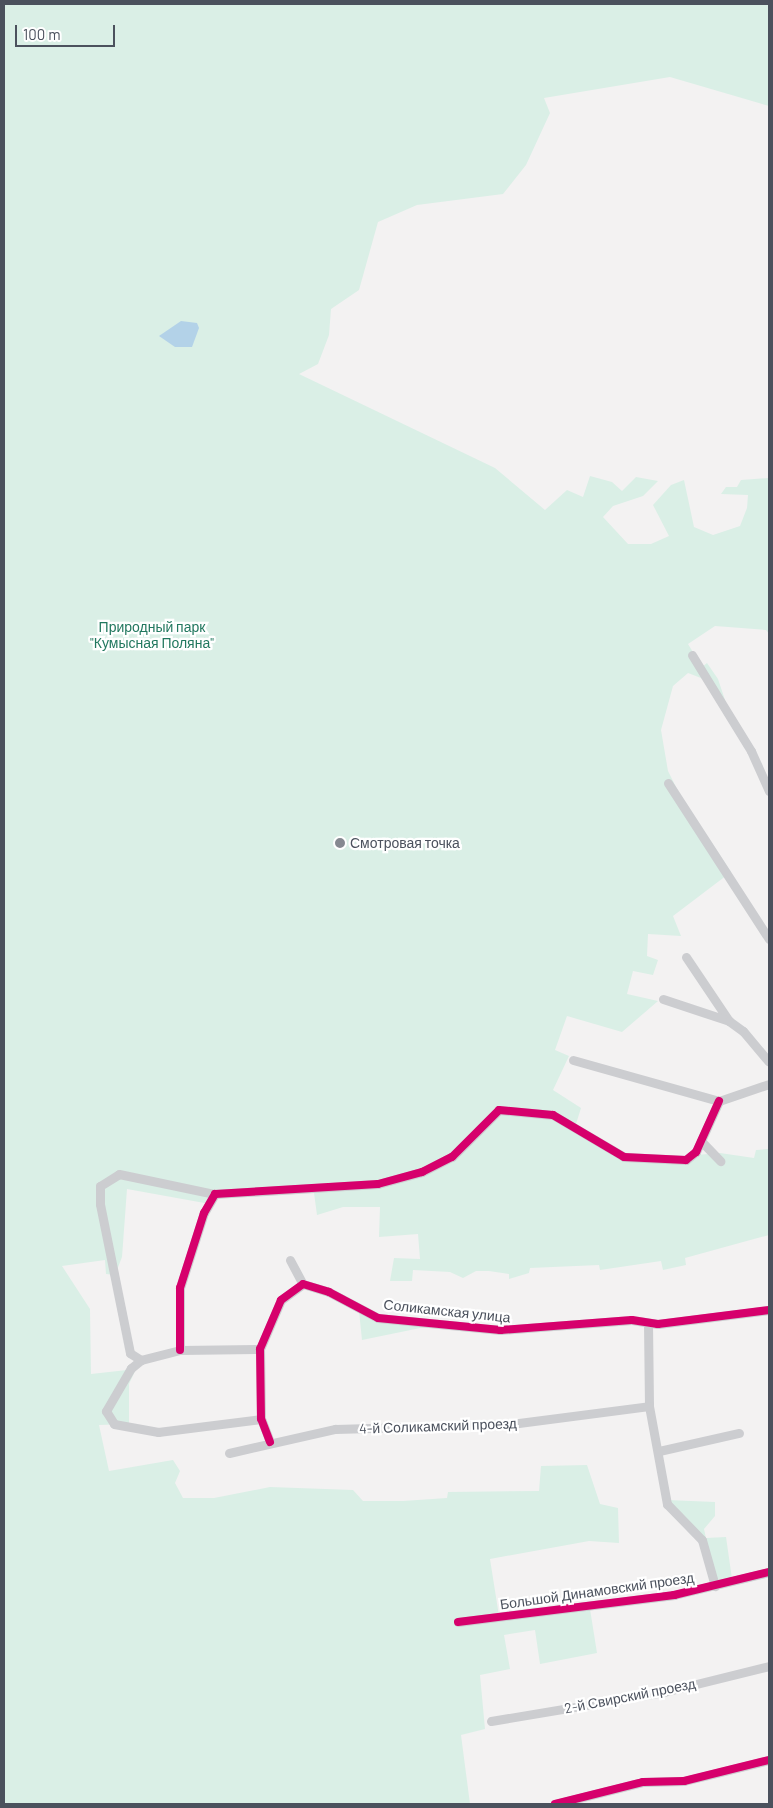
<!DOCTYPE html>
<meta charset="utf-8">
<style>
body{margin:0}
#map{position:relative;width:773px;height:1808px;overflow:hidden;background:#f3f2f2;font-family:Barlow,sans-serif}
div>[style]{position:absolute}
.green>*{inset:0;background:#daefe6}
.water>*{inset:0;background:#b3d2e8}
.minor>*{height:9px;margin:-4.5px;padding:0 4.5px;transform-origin:4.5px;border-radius:4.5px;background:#cccdd0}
.cycleway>*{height:8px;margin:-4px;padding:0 4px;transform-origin:4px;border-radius:4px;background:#d6006c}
.dots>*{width:14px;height:14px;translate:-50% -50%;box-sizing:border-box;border:2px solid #fff;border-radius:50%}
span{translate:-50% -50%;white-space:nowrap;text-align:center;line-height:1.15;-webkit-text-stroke:4.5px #fff;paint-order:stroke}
.park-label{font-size:14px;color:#22785f}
.poi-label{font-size:14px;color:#4b515d}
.left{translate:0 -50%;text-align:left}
.street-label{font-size:14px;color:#4b515d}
.frame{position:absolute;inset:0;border:5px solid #4b515d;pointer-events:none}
.scale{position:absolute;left:15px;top:25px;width:100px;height:22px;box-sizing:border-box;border:2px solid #4b515d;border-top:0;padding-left:6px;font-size:15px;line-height:18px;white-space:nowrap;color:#4b515d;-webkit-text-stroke:4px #fff;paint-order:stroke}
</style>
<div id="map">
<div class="green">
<i style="clip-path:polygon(4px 4px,769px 4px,769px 106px,670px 77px,544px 98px,550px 113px,526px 165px,503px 194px,417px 205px,378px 222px,359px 290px,331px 309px,329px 335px,318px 364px,299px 374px,495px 468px,545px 510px,567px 490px,583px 497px,590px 476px,612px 482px,622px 491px,636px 477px,658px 481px,643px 496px,613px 506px,603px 517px,628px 544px,651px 544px,669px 536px,653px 505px,671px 485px,684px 480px,694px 527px,713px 535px,740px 526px,747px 508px,748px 495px,721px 494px,726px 487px,737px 487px,741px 480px,769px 478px,769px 634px,766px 630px,715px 626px,688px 644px,702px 667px,707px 663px,718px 679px,727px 706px,701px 678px,688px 673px,673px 686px,661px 730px,668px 771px,680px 795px,731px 872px,673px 916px,681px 936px,648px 934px,647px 956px,658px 960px,653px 975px,633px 971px,627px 994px,658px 1001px,622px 1032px,567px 1016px,555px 1050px,569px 1056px,553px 1090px,581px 1108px,576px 1124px,621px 1152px,661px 1158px,720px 1153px,754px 1158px,756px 1150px,769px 1149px,769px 1235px,685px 1258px,686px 1265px,663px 1270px,661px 1261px,600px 1270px,599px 1265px,530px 1268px,529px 1273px,509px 1279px,509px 1274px,489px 1271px,476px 1271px,463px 1278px,450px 1272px,413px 1270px,412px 1281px,390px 1281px,394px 1258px,420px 1259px,418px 1234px,379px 1237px,380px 1207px,343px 1207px,317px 1215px,314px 1193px,302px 1189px,220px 1195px,210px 1204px,127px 1189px,122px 1257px,115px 1275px,106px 1274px,105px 1260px,62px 1266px,90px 1309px,91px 1374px,136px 1369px,129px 1384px,129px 1424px,99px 1425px,109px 1471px,173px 1460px,180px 1471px,175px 1483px,183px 1498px,214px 1498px,270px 1487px,353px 1490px,363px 1501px,403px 1501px,447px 1498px,448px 1492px,539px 1491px,541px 1466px,587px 1465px,600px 1504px,618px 1508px,619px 1543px,589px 1541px,490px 1559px,499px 1616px,590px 1609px,597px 1653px,540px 1664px,535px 1630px,504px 1635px,510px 1669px,480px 1675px,485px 1729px,461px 1735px,470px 1804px,4px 1804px)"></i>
<i style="clip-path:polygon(359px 1311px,430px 1326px,362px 1340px)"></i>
<i style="clip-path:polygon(667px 1500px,715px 1502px,715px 1516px,704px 1529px,706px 1538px,726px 1537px,732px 1579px,717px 1580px,708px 1548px)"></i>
</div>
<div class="water">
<i style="clip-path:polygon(181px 321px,197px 323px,199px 328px,192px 347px,175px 347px,159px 336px)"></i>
</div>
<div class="minor">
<i style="left:692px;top:655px;width:113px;rotate:58.4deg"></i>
<i style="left:751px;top:751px;width:44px;rotate:65.8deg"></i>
<i style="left:668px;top:783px;width:186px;rotate:57.1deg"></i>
<i style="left:686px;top:957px;width:77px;rotate:56.1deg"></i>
<i style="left:663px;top:999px;width:70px;rotate:18.4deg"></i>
<i style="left:729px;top:1021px;width:17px;rotate:36deg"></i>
<i style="left:743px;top:1031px;width:40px;rotate:50deg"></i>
<i style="left:573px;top:1060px;width:152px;rotate:15.7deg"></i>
<i style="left:719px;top:1101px;width:53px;rotate:-18.8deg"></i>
<i style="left:701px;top:1141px;width:28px;rotate:46deg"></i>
<i style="left:290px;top:1260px;width:27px;rotate:62deg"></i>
<i style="left:648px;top:1323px;width:83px;rotate:89.3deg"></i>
<i style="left:649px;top:1406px;width:100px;rotate:79.6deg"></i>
<i style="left:667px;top:1504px;width:50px;rotate:45.8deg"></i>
<i style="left:702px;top:1540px;width:48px;rotate:74.2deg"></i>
<i style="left:260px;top:1349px;width:80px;rotate:179.3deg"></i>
<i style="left:180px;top:1350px;width:40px;rotate:165.6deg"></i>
<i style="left:141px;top:1360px;width:13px;rotate:141deg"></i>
<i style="left:131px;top:1368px;width:50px;rotate:120.2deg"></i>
<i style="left:106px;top:1411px;width:15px;rotate:58deg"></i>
<i style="left:114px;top:1424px;width:45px;rotate:10.3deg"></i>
<i style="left:158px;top:1432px;width:104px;rotate:-7.2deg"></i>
<i style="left:180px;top:1350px;width:62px;rotate:-90deg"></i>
<i style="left:180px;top:1288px;width:79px;rotate:-72.3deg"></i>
<i style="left:204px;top:1213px;width:22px;rotate:-60deg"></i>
<i style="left:215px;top:1194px;width:163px;rotate:-3.5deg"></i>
<i style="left:378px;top:1184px;width:46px;rotate:-15.3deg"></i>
<i style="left:422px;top:1172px;width:34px;rotate:-27deg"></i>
<i style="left:452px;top:1157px;width:66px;rotate:-45deg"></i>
<i style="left:499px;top:1110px;width:54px;rotate:5.3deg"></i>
<i style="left:553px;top:1115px;width:82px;rotate:30.6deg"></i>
<i style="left:624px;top:1157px;width:62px;rotate:2.8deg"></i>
<i style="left:686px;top:1160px;width:13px;rotate:-39deg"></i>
<i style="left:696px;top:1152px;width:56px;rotate:-65.7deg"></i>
<i style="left:141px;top:1360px;width:13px;rotate:-148deg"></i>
<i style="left:130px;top:1353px;width:152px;rotate:-101.4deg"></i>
<i style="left:100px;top:1204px;width:18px;rotate:-90deg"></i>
<i style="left:100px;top:1186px;width:22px;rotate:-32deg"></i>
<i style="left:119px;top:1174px;width:98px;rotate:11.8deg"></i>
<i style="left:270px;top:1442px;width:25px;rotate:-111deg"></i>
<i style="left:261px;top:1419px;width:70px;rotate:-90.8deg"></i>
<i style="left:260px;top:1349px;width:53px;rotate:-66.8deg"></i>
<i style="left:281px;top:1300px;width:27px;rotate:-36deg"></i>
<i style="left:303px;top:1284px;width:27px;rotate:17deg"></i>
<i style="left:329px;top:1292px;width:55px;rotate:28deg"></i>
<i style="left:378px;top:1318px;width:123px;rotate:5.6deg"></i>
<i style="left:500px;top:1330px;width:132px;rotate:-4.3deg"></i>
<i style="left:632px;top:1320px;width:26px;rotate:9deg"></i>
<i style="left:658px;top:1324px;width:112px;rotate:-7.2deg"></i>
<i style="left:659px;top:1451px;width:82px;rotate:-12.7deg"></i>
<i style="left:229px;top:1453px;width:109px;rotate:-12.8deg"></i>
<i style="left:335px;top:1429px;width:176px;rotate:-1.6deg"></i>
<i style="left:511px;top:1424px;width:139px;rotate:-7.4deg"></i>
<i style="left:458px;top:1622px;width:218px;rotate:-7.1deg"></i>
<i style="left:674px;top:1595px;width:98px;rotate:-13.6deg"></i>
<i style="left:491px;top:1721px;width:175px;rotate:-9.5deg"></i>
<i style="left:664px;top:1692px;width:108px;rotate:-13.9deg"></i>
<i style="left:555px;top:1804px;width:91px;rotate:-14deg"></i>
<i style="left:643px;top:1782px;width:41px;rotate:-1.4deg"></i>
<i style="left:684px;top:1781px;width:88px;rotate:-13.9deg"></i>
</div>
<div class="cycleway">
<i style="left:180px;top:1350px;width:62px;rotate:-90deg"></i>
<i style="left:180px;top:1288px;width:79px;rotate:-72.3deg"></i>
<i style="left:204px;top:1213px;width:22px;rotate:-60deg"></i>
<i style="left:215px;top:1194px;width:163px;rotate:-3.5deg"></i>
<i style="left:378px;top:1184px;width:46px;rotate:-15.3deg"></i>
<i style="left:422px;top:1172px;width:34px;rotate:-27deg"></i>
<i style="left:452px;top:1157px;width:66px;rotate:-45deg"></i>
<i style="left:499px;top:1110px;width:54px;rotate:5.3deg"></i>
<i style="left:553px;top:1115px;width:82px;rotate:30.6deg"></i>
<i style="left:624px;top:1157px;width:62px;rotate:2.8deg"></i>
<i style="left:686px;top:1160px;width:13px;rotate:-39deg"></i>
<i style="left:696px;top:1152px;width:56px;rotate:-65.7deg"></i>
<i style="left:270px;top:1442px;width:25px;rotate:-111deg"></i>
<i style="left:261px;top:1419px;width:70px;rotate:-90.8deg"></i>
<i style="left:260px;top:1349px;width:53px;rotate:-66.8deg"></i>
<i style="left:281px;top:1300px;width:27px;rotate:-36deg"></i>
<i style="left:303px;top:1284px;width:27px;rotate:17deg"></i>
<i style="left:329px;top:1292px;width:55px;rotate:28deg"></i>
<i style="left:378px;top:1318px;width:123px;rotate:5.6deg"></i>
<i style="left:500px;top:1330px;width:132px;rotate:-4.3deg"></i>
<i style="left:632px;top:1320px;width:26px;rotate:9deg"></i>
<i style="left:658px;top:1324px;width:112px;rotate:-7.2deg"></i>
<i style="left:458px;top:1622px;width:218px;rotate:-7.1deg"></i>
<i style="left:674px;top:1595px;width:98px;rotate:-13.6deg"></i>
<i style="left:555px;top:1804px;width:91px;rotate:-14deg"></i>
<i style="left:643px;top:1782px;width:41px;rotate:-1.4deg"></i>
<i style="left:684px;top:1781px;width:88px;rotate:-13.9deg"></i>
</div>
<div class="dots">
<i style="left:340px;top:843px;background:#868991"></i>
</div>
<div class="park-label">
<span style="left:152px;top:635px">Природный парк<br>"Кумысная Поляна"</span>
</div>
<div class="poi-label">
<span class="left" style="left:350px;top:843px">Смотровая точка</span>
</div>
<div class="street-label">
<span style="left:447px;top:1311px;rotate:6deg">Соликамская улица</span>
<span style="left:438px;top:1426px;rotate:-2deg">4-й Соликамский проезд</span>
<span style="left:597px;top:1591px;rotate:-8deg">Большой Динамовский проезд</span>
<span style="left:630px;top:1696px;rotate:-11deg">2-й Свирский проезд</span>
</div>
<div class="frame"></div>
<div class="scale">100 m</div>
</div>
